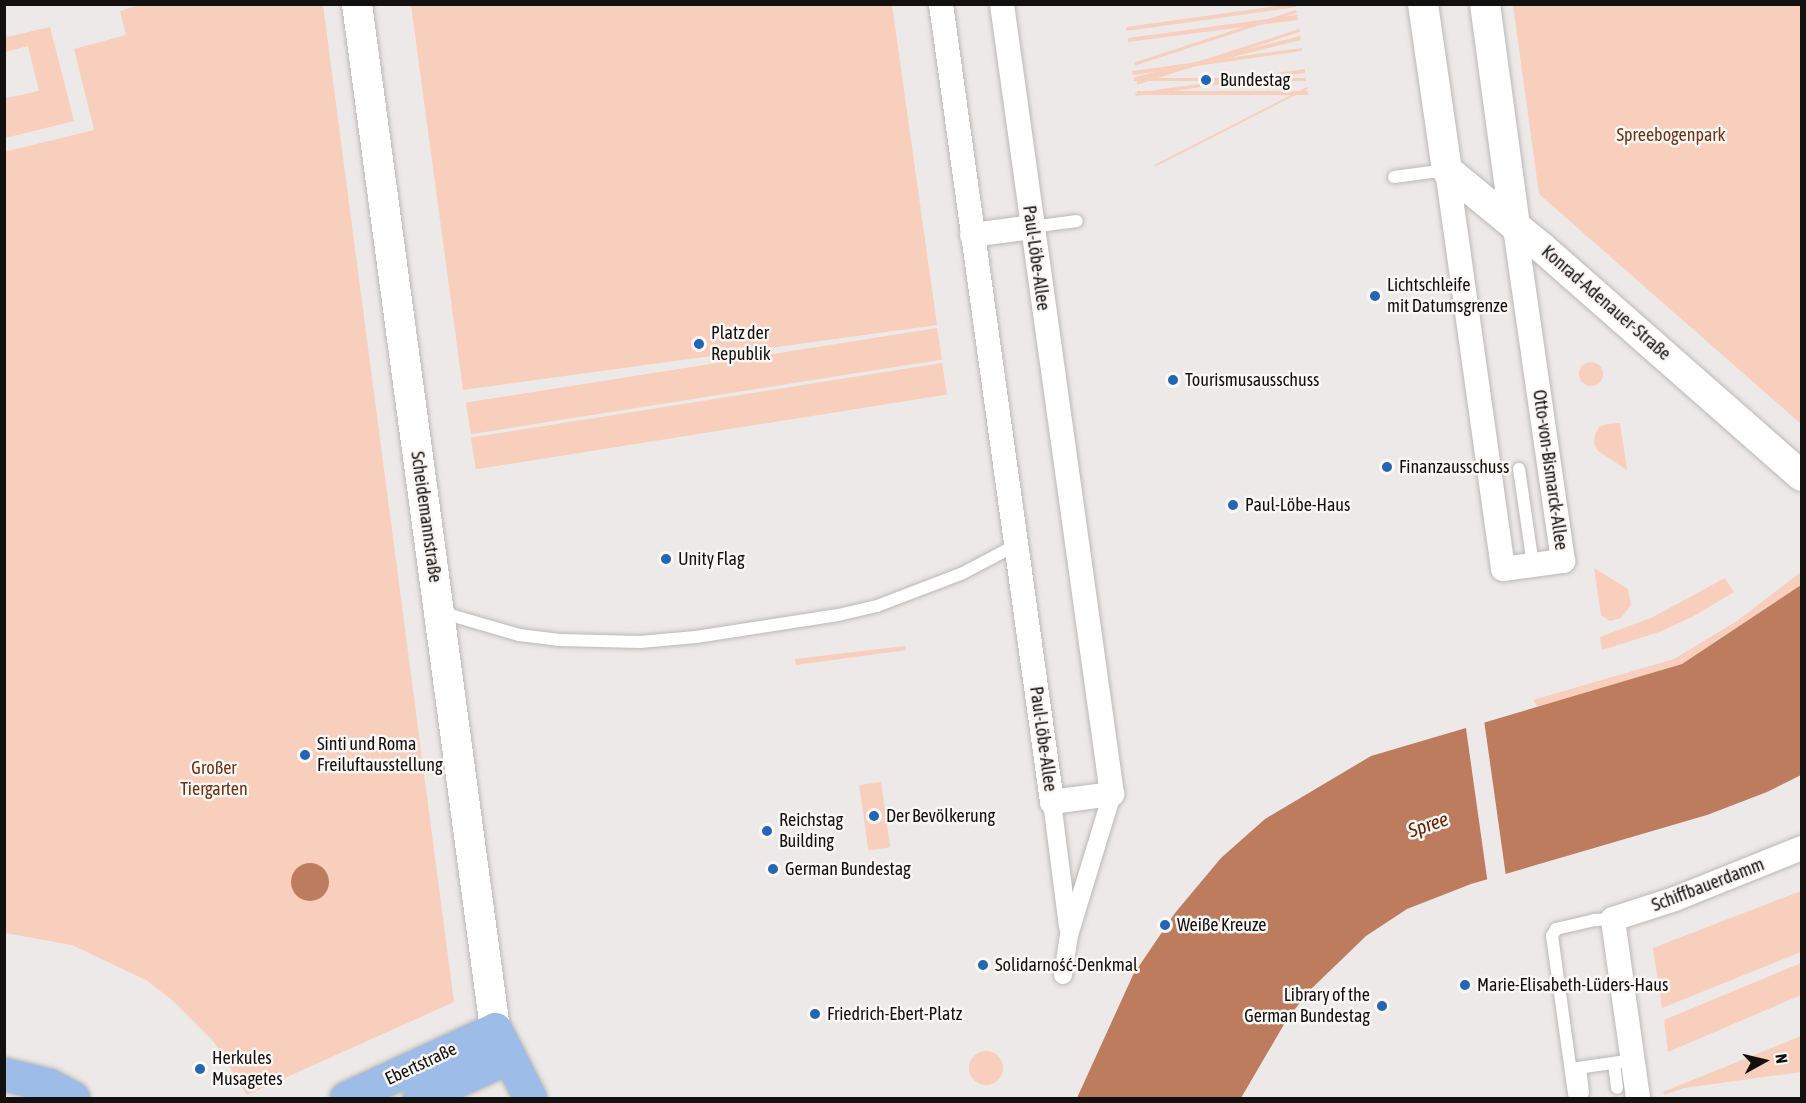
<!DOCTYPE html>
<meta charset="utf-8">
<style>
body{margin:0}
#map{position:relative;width:1806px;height:1103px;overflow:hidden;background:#ede9e8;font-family:"Asap Condensed",sans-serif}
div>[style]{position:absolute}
.green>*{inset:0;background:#f8cebc;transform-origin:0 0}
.round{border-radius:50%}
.water>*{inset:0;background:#be7c5e}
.pier>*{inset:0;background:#ede9e8;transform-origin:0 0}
.roads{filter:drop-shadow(0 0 2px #bbb8b6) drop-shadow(0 0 2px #bbb8b6)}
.service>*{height:12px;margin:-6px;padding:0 6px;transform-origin:6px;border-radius:6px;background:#fff}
.pedestrian>*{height:18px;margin:-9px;padding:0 9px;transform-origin:9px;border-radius:9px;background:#fff}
.minor>*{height:24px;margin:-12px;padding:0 12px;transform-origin:12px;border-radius:12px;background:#fff}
.tertiary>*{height:30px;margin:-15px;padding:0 15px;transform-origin:15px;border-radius:15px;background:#fff}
.primary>*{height:33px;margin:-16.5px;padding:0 16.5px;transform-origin:16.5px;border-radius:16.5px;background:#9dbde8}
.dots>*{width:16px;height:16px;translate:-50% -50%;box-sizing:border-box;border:3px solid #faf7f5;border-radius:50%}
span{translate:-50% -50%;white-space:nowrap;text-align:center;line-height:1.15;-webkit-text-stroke:5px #faf7f5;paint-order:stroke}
.poi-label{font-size:18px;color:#121110}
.left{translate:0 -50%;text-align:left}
.right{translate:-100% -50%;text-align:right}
.park-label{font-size:18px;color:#6f3110}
.street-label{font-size:18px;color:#121110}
.water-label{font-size:20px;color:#622501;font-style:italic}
.frame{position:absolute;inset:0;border:6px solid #121110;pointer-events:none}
.north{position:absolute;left:1734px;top:1031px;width:60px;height:60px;-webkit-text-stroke:4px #faf7f5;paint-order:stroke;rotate:82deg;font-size:16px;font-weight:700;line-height:24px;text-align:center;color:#121110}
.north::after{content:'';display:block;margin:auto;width:21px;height:27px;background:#121110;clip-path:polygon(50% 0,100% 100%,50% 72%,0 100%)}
</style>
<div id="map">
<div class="green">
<i style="clip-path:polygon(141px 4px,323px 5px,454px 1002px,247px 1095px,214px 1042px,172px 1000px,146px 980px,72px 945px,5px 933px,4px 152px,94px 130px,74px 49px,126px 35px,120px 11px)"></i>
<i style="clip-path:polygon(1291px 4px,1296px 5px,1296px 7px,1126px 31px,1126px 27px)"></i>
<i style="clip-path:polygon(411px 5px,892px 5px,937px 325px,463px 390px)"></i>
<i style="clip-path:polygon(1513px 5px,1801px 5px,1801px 424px,1539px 194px)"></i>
<i style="left:1296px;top:10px;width:3px;height:170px;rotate:72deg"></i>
<i style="clip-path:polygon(1297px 15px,1298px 20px,1128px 42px,1128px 38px)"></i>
<i style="clip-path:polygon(50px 27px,74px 121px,5px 138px,5px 93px,6px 98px,39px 91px,28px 46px,5px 52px,5px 30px,7px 37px)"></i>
<i style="left:1299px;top:29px;width:3px;height:171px;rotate:72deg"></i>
<i style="left:1300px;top:36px;width:4px;height:171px;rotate:76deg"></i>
<i style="clip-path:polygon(1302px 48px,1302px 51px,1133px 75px,1132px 71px)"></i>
<i style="clip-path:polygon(1305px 69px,1305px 73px,1136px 96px,1135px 93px)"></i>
<i style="left:1306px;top:78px;width:3px;height:172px;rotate:90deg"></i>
<i style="left:1307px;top:87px;width:2px;height:171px;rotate:63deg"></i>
<i style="left:1308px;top:91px;width:4px;height:171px;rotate:90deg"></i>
<i style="left:937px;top:328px;width:32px;height:477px;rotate:81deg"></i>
<i class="round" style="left:1579px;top:362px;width:24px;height:24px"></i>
<i style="left:942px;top:363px;width:32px;height:477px;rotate:81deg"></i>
<i style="clip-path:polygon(1620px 423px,1627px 470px,1598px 451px,1594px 443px,1595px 435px,1599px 427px,1607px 424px)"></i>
<i style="clip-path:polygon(1594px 568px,1628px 589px,1631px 605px,1621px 618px,1610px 621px,1601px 615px)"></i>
<i style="clip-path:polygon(1801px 572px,1801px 585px,1682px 664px,1538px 707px,1533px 700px,1674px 659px,1737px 621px)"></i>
<i style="clip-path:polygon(1725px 578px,1734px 592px,1692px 617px,1659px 632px,1602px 650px,1600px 637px,1653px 617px)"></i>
<i style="clip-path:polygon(905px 646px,906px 650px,796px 665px,795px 659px)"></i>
<i style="left:881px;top:782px;width:66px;height:22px;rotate:82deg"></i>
<i style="clip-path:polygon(1801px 891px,1801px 952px,1662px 1008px,1653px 948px)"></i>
<i style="clip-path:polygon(1801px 963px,1801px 995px,1668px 1052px,1664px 1020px)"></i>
<i style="clip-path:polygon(1801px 1036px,1801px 1072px,1684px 1088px,1664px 1095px,1663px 1092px)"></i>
<i class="round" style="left:969px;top:1051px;width:34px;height:34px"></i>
</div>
<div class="water">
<i style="clip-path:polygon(1801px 585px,1801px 775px,1767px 792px,1707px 815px,1471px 884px,1407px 909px,1366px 936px,1308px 992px,1286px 1021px,1241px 1098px,1077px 1098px,1133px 975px,1175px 913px,1221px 858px,1265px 819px,1371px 756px,1682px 664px)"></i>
<i class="round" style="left:291px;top:863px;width:38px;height:38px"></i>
</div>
<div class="pier">
<i style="left:1484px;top:720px;width:159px;height:19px;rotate:82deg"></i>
</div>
<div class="roads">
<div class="service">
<i style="left:1394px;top:177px;width:53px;rotate:-7.5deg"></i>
<i style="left:1032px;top:227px;width:45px;rotate:-7.6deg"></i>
<i style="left:1519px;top:469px;width:97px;rotate:81.7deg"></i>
<i style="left:440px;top:612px;width:82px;rotate:16.2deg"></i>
<i style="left:519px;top:635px;width:41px;rotate:7deg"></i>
<i style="left:560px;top:640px;width:80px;rotate:1.4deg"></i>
<i style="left:640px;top:642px;width:56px;rotate:-5.1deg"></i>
<i style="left:696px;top:637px;width:144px;rotate:-8.8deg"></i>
<i style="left:838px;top:615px;width:40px;rotate:-13deg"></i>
<i style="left:877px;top:606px;width:92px;rotate:-21deg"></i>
<i style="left:963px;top:573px;width:60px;rotate:-27.8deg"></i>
<i style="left:1614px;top:1063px;width:25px;rotate:83deg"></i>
<i style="left:1580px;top:1068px;width:25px;rotate:83deg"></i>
<i style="left:1571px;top:1069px;width:63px;rotate:-8.3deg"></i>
<i style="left:1574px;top:1094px;width:160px;rotate:-97.9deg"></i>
<i style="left:1552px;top:936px;width:8px;rotate:-60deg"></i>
<i style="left:1556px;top:929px;width:39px;rotate:-13deg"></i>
<i style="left:1594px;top:920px;width:19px;rotate:-3deg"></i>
</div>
<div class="pedestrian">
<i style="left:1052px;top:802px;width:126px;rotate:82.7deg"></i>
<i style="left:1063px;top:975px;width:40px;rotate:-81.5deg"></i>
<i style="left:1069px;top:935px;width:147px;rotate:-73deg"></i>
</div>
<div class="minor">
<i style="left:941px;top:4px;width:806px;rotate:82.08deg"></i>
<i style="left:1052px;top:802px;width:61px;rotate:-7.6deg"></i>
<i style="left:1112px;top:794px;width:798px;rotate:-97.93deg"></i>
<i style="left:1447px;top:170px;width:403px;rotate:82deg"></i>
<i style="left:1503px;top:569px;width:61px;rotate:-7.6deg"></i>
<i style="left:1563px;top:561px;width:338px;rotate:-98.2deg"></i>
<i style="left:972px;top:235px;width:61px;rotate:-7.6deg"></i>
<i style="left:1638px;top:1098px;width:181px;rotate:-98deg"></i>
<i style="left:1613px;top:919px;width:65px;rotate:-17.9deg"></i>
<i style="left:1675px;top:899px;width:137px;rotate:-21.9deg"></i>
</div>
<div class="tertiary">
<i style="left:357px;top:4px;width:1034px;rotate:82.33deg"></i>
<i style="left:1423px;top:4px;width:168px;rotate:81.8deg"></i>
<i style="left:1447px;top:170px;width:122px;rotate:39.3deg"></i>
<i style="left:1541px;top:247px;width:347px;rotate:41.3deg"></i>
<i style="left:1485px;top:4px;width:224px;rotate:82.3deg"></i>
</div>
<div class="primary">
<i style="left:4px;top:1074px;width:46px;rotate:13.7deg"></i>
<i style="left:49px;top:1085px;width:27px;rotate:28deg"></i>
<i style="left:346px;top:1098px;width:164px;rotate:-24.8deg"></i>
<i style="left:495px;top:1029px;width:77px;rotate:63.1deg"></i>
<i style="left:419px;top:1098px;width:98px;rotate:-24.7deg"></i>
</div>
</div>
<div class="dots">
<i style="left:1206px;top:80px;background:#2465b6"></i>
<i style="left:1375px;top:296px;background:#2465b6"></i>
<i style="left:699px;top:344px;background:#2465b6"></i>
<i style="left:1173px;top:380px;background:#2465b6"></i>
<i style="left:1387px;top:467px;background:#2465b6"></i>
<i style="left:1233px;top:505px;background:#2465b6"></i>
<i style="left:666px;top:559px;background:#2465b6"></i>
<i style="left:305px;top:755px;background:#2465b6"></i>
<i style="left:874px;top:816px;background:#2465b6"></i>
<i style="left:767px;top:831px;background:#2465b6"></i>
<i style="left:773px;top:869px;background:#2465b6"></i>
<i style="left:1165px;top:925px;background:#2465b6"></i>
<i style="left:983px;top:965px;background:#2465b6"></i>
<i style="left:1465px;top:985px;background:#2465b6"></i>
<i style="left:1382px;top:1006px;background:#2465b6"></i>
<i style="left:815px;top:1014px;background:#2465b6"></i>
<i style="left:200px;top:1069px;background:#2465b6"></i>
</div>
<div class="poi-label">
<span class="left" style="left:1220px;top:80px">Bundestag</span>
<span class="left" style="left:1387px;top:296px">Lichtschleife<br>mit Datumsgrenze</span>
<span class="left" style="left:711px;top:344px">Platz der<br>Republik</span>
<span class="left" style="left:1185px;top:380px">Tourismusausschuss</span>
<span class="left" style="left:1399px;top:467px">Finanzausschuss</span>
<span class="left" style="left:1245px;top:505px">Paul-Löbe-Haus</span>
<span class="left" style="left:678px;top:559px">Unity Flag</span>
<span class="left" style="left:317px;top:755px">Sinti und Roma<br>Freiluftausstellung</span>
<span class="left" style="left:886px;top:816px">Der Bevölkerung</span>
<span class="left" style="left:779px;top:831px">Reichstag<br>Building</span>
<span class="left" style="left:785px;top:869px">German Bundestag</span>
<span class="left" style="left:1177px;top:925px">Weiße Kreuze</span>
<span class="left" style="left:995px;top:965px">Solidarność-Denkmal</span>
<span class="left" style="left:1477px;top:985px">Marie-Elisabeth-Lüders-Haus</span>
<span class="right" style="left:1370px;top:1006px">Library of the<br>German Bundestag</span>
<span class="left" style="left:827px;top:1014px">Friedrich-Ebert-Platz</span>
<span class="left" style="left:212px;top:1069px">Herkules<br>Musagetes</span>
</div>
<div class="park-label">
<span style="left:1671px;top:135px">Spreebogenpark</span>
<span style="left:214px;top:779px">Großer<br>Tiergarten</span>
</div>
<div class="street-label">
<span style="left:1036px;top:258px;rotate:82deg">Paul-Löbe-Allee</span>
<span style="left:1606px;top:303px;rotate:41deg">Konrad-Adenauer-Straße</span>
<span style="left:1550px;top:470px;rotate:82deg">Otto-von-Bismarck-Allee</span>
<span style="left:426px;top:517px;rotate:82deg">Scheidemannstraße</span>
<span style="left:1043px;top:739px;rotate:82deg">Paul-Löbe-Allee</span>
<span style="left:1708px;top:885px;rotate:-21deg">Schiffbauerdamm</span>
<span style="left:421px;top:1064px;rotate:-25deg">Ebertstraße</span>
</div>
<div class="water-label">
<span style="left:1428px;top:824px;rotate:-19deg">Spree</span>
</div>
<div class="frame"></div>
<div class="north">N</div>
</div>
